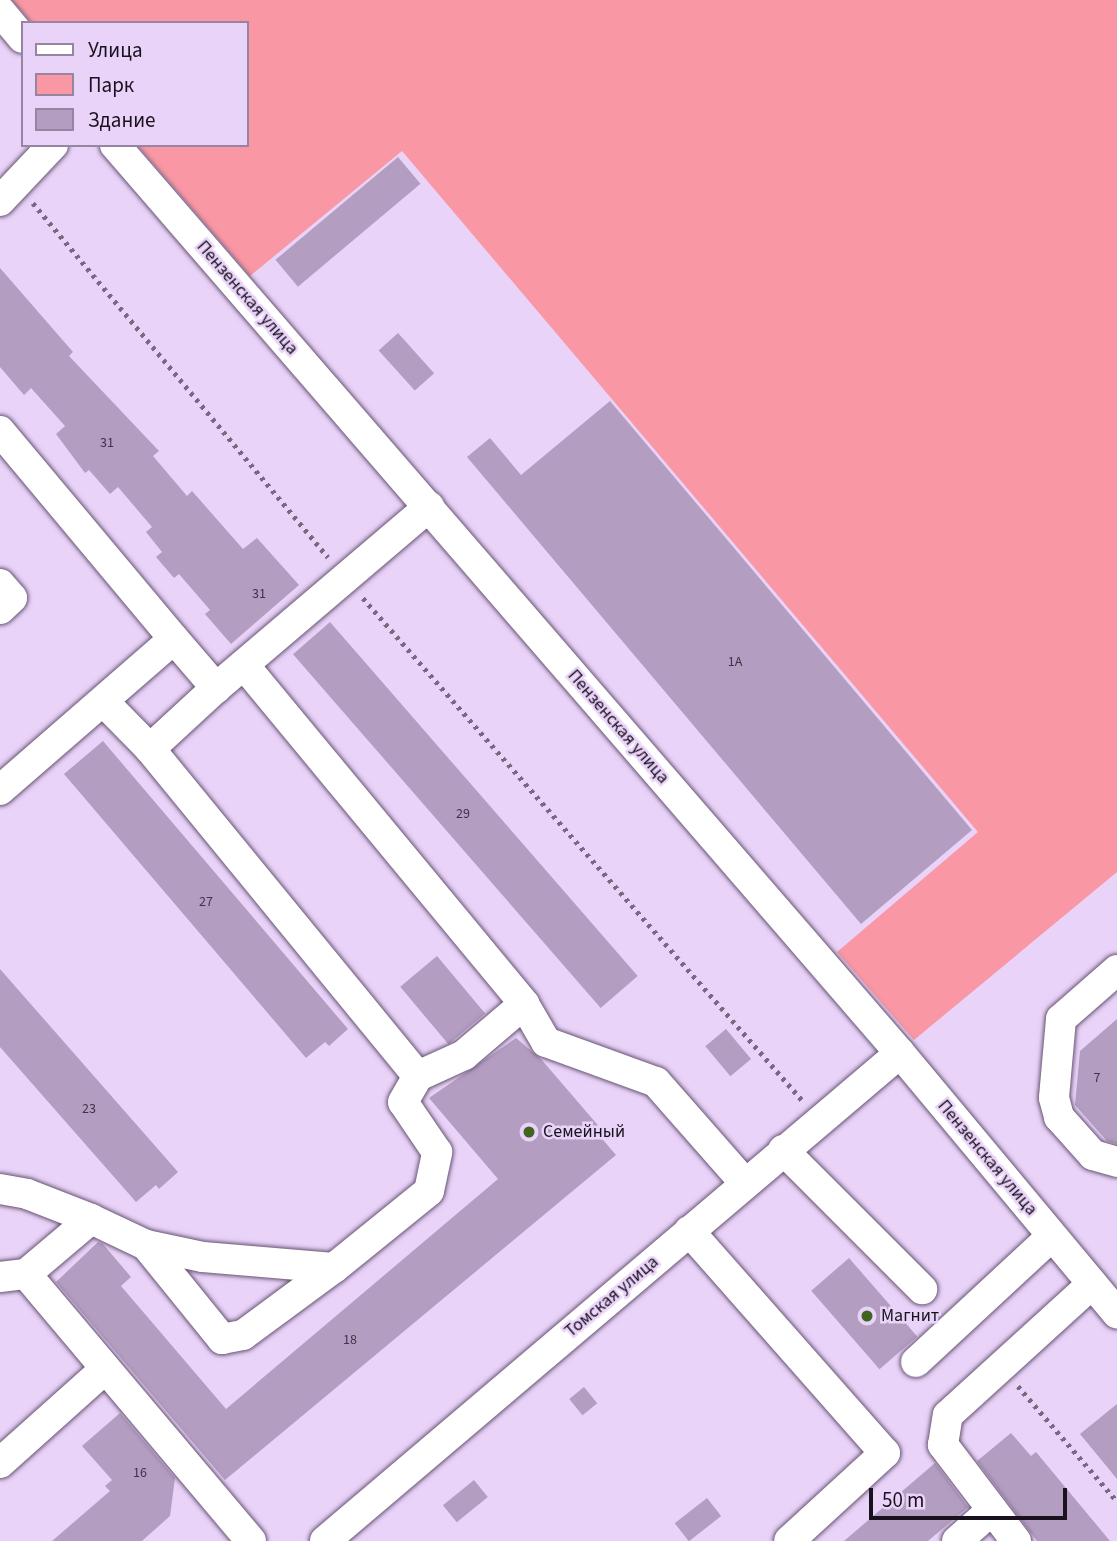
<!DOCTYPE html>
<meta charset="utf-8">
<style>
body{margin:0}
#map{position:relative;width:1117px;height:1541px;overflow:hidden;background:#e9d3f8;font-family:"Source Sans 3",sans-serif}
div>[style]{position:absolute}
.green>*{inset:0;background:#f997a4}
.building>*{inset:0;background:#b39ec1;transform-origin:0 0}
.path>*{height:4.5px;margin-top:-2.25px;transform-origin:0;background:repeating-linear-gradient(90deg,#776980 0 3.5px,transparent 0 8.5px)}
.roads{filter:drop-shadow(0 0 2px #675474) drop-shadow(0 0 2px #675474)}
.minor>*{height:30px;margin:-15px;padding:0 15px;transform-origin:15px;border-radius:15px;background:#fff}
.dots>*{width:19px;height:19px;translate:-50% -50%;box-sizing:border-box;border:4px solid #e9d3f8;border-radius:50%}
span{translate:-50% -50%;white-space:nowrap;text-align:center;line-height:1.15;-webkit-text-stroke:5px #e9d3f8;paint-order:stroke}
.number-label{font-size:14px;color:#403446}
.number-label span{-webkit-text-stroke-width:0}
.street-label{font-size:18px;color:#19111d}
.poi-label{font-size:18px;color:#19111d}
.left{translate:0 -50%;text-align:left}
.legend{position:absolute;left:21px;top:21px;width:228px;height:126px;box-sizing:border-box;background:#e9d3f8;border:2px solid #9685a0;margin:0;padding:9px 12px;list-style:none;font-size:21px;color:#19111d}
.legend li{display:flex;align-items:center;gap:14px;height:35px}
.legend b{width:35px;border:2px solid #9685a0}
.scale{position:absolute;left:869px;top:1488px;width:198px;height:32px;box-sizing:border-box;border:4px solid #19111d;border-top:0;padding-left:9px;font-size:21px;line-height:24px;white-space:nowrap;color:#19111d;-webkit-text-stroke:5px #e9d3f8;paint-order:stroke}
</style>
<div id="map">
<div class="green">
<i style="clip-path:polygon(12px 0,1117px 0,1117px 872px,914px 1040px,837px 952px,978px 832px,402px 151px,250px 276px,137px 145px,247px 145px,247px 23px,32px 23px)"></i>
</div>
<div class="building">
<i style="left:398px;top:157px;width:35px;height:160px;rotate:50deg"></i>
<i style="clip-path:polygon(0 268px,73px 352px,69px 356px,159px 451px,153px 456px,187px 496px,192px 491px,243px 549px,257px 538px,299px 585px,231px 644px,205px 614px,210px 610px,179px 574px,174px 578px,156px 557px,162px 552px,146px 532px,152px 527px,118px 487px,110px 494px,89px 470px,85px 473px,56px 434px,65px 426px,31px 388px,24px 395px,0 367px)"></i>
<i style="left:398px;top:333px;width:54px;height:26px;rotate:48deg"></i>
<i style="clip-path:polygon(610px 401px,972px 830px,861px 924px,467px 457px,490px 438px,521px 475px)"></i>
<i style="left:330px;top:622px;width:469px;height:49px;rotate:49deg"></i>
<i style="clip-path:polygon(103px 741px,348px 1029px,329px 1046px,325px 1042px,306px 1058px,64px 774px)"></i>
<i style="left:437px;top:956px;width:75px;height:48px;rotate:50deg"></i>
<i style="clip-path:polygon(0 969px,178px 1172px,159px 1189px,156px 1185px,136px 1202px,0 1047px)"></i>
<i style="clip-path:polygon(1117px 1019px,1117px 1144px,1107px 1141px,1075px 1105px,1080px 1051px)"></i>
<i style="left:726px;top:1029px;width:39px;height:27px;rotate:50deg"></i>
<i style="clip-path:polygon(516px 1038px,541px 1059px,602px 1130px,598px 1134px,616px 1155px,225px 1480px,56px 1282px,98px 1242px,103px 1244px,131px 1277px,121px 1286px,226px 1409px,498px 1179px,429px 1098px)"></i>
<i style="left:849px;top:1258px;width:104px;height:50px;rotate:49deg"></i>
<i style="left:584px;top:1387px;width:21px;height:19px;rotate:51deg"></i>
<i style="clip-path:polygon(1117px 1404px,1117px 1479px,1080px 1434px)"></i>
<i style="clip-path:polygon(120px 1413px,175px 1478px,170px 1516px,142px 1541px,52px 1541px,110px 1491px,105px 1486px,112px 1480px,82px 1446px)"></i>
<i style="clip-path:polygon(1011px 1433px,1031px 1456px,1036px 1452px,1110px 1541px,1037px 1541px,977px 1461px)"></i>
<i style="clip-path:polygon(935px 1463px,968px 1507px,928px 1541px,844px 1541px)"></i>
<i style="left:474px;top:1480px;width:22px;height:40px;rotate:51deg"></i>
<i style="left:707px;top:1498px;width:23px;height:41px;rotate:52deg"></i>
</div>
<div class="path">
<i style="left:33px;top:203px;width:461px;rotate:50.2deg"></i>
<i style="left:363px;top:598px;width:667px;rotate:48.83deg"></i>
<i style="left:1018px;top:1386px;width:152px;rotate:49.3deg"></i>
</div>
<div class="roads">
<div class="minor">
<i style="left:0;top:11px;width:35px;rotate:50deg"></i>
<i style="left:115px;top:145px;width:1200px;rotate:49.16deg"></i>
<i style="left:900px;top:1053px;width:339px;rotate:50.2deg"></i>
<i style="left:0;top:201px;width:77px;rotate:-46.6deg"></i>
<i style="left:0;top:431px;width:271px;rotate:50.1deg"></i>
<i style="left:0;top:584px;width:18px;rotate:49deg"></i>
<i style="left:12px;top:598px;width:16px;rotate:137deg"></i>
<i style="left:244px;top:665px;width:440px;rotate:50.4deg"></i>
<i style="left:216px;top:688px;width:90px;rotate:137.3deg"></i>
<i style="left:150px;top:749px;width:423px;rotate:50.7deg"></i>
<i style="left:103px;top:701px;width:67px;rotate:45.6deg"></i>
<i style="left:0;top:790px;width:230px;rotate:-41deg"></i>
<i style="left:174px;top:639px;width:65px;rotate:49.4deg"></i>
<i style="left:216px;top:688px;width:280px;rotate:-40.4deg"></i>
<i style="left:1117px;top:970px;width:74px;rotate:138.8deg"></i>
<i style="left:1061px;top:1019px;width:79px;rotate:95.1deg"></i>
<i style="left:1054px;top:1098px;width:20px;rotate:75deg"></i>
<i style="left:1059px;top:1117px;width:51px;rotate:48.2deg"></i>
<i style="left:1093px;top:1155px;width:25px;rotate:16deg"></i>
<i style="left:783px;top:1150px;width:197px;rotate:45deg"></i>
<i style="left:0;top:1189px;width:27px;rotate:10deg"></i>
<i style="left:27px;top:1194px;width:69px;rotate:21.3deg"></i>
<i style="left:689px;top:1231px;width:296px;rotate:48.6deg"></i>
<i style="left:885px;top:1453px;width:130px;rotate:137.5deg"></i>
<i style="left:146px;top:1245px;width:121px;rotate:51deg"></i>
<i style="left:222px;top:1339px;width:21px;rotate:-11deg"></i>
<i style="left:243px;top:1335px;width:113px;rotate:-36.4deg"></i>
<i style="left:0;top:1277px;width:26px;rotate:-7deg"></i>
<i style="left:916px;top:1362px;width:185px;rotate:-42.8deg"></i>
<i style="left:0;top:1463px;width:140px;rotate:-41.8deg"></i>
<i style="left:251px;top:1541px;width:349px;rotate:-130.1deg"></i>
<i style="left:26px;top:1274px;width:85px;rotate:-40.2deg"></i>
<i style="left:91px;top:1219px;width:61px;rotate:25.3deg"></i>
<i style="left:146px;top:1245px;width:58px;rotate:11.9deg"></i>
<i style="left:203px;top:1257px;width:131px;rotate:4.8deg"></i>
<i style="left:334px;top:1268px;width:122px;rotate:-39deg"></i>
<i style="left:429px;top:1191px;width:40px;rotate:-78deg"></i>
<i style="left:437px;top:1152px;width:60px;rotate:-124.2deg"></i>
<i style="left:403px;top:1102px;width:30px;rotate:-60deg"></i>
<i style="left:418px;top:1076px;width:51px;rotate:-24.5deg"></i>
<i style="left:464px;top:1055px;width:79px;rotate:-40.4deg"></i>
<i style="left:524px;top:1004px;width:44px;rotate:59.9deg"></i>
<i style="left:546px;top:1042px;width:117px;rotate:20deg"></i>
<i style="left:656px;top:1082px;width:133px;rotate:48.7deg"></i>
<i style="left:325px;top:1541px;width:754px;rotate:-40.32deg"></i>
<i style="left:957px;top:1541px;width:47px;rotate:-41.5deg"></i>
<i style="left:1016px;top:1541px;width:121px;rotate:-127.2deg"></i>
<i style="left:943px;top:1445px;width:30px;rotate:-81deg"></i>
<i style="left:948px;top:1415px;width:195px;rotate:-42.3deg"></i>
</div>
</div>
<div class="dots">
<i style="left:529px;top:1132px;background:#42651d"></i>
<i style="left:867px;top:1316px;background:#42651d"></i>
</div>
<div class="number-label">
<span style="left:107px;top:443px">31</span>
<span style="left:259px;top:594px">31</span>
<span style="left:735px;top:662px">1А</span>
<span style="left:463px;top:814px">29</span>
<span style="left:206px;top:902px">27</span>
<span style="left:1097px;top:1078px">7</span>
<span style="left:89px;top:1109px">23</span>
<span style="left:350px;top:1340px">18</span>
<span style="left:140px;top:1473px">16</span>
</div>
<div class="street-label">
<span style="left:247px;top:298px;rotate:49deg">Пензенская улица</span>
<span style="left:618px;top:727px;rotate:49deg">Пензенская улица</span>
<span style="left:987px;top:1158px;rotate:50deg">Пензенская улица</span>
<span style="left:612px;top:1297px;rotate:-40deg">Томская улица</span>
</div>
<div class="poi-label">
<span class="left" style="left:543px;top:1132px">Семейный</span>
<span class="left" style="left:881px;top:1316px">Магнит</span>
</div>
<ul class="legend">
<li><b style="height:9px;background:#fff"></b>Улица</li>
<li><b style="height:19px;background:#f997a4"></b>Парк</li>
<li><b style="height:19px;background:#b39ec1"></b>Здание</li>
</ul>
<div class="scale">50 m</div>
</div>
